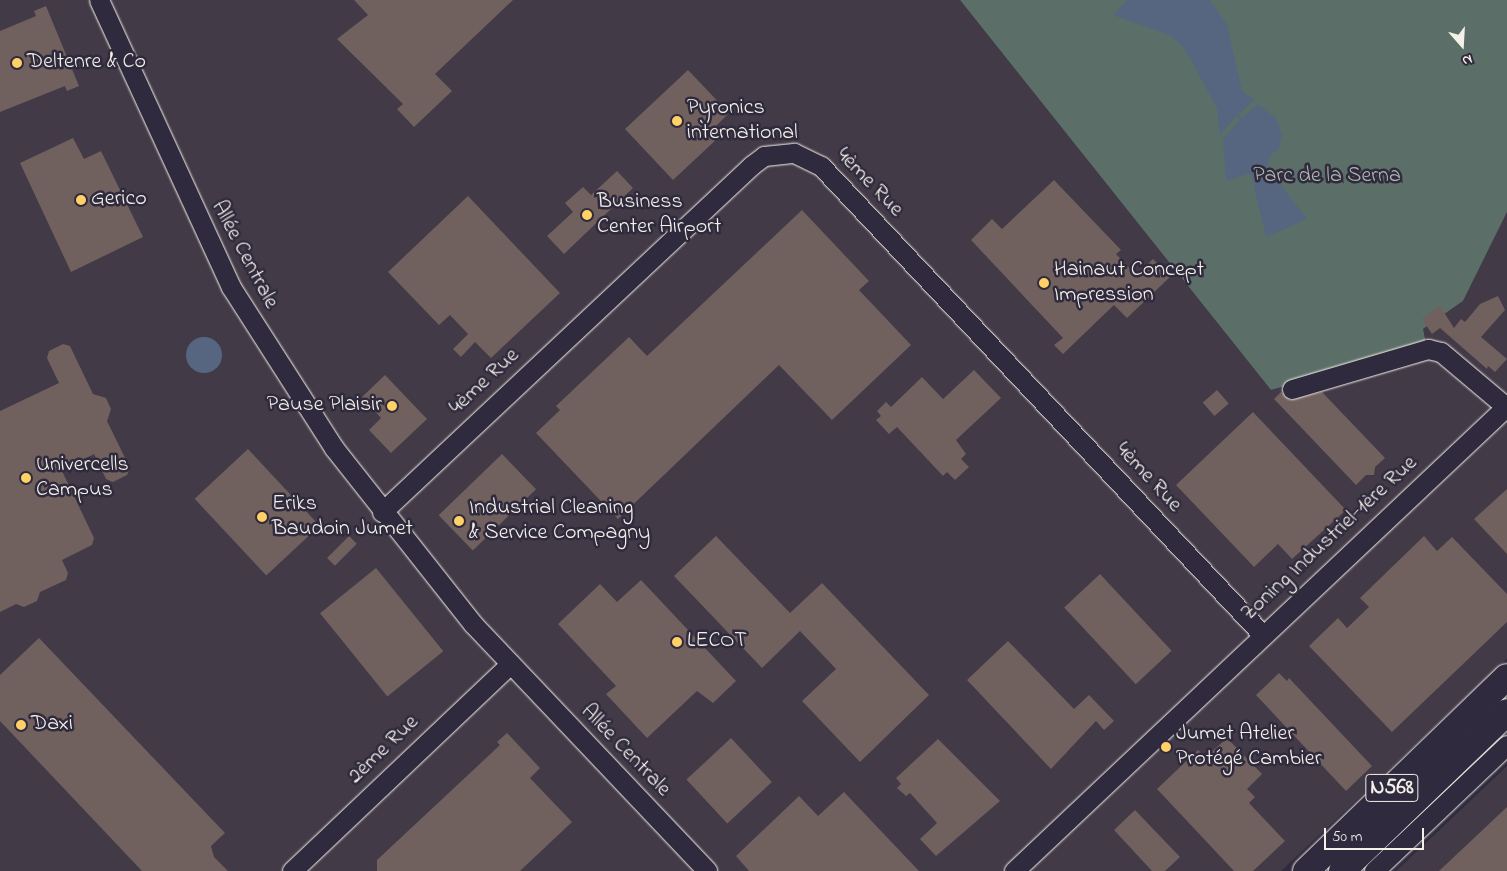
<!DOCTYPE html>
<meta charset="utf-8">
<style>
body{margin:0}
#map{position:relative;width:1507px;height:871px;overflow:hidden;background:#2f2a3d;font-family:"Indie Flower",sans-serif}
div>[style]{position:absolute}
.built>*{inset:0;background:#423a47}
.green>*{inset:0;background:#5b6f68}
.water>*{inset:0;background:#566580}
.round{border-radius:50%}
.building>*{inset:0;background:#70605e;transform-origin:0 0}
.roads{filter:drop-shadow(0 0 1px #f4f1e8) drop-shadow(0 0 1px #f4f1e8)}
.minor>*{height:19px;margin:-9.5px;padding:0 9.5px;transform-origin:9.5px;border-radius:9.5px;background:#2f2a3d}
.highway>*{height:26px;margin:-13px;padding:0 13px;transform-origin:13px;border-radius:13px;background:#2f2a3d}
.dots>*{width:14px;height:14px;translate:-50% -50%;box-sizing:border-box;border:2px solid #2f2a3d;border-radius:50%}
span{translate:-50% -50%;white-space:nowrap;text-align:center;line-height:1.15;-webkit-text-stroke:5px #2f2a3d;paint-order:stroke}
.shield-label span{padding:1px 4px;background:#2f2a3d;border:1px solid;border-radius:4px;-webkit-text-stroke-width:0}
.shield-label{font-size:21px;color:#f4f1e8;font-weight:700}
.poi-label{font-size:22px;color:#f4f1e8}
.left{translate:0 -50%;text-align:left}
.right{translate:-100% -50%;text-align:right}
.park-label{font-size:22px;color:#afb6ae}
.street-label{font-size:22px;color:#f4f1e8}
.north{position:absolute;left:1437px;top:20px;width:50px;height:50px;-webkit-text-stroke:4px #2f2a3d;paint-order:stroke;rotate:161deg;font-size:14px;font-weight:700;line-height:20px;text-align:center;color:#f4f1e8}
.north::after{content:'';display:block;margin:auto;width:18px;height:22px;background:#f4f1e8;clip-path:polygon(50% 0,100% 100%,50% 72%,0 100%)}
.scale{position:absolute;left:1324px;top:828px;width:100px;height:22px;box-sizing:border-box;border:2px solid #f4f1e8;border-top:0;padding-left:6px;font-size:15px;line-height:18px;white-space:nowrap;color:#f4f1e8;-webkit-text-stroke:4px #2f2a3d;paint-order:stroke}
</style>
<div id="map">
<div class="built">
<i style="clip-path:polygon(0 0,960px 0,1271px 390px,1423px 329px,1463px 301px,1507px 212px,1507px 659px,1281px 871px,0 871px)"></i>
<i style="clip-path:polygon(1507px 766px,1507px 871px,1396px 871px)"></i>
</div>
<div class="green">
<i style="clip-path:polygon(960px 0,1507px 0,1507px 212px,1463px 301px,1423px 329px,1426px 344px,1271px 390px)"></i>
</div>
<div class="water">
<i style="clip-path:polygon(1127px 0,1210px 0,1227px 25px,1242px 91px,1254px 100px,1238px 115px,1242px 118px,1258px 104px,1276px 118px,1282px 135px,1278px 151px,1272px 152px,1267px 167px,1307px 219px,1266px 237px,1251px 173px,1226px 181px,1223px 140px,1240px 120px,1236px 116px,1220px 135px,1217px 108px,1185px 49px,1170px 35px,1113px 15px)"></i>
<i class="round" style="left:186px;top:337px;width:36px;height:36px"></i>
</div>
<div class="building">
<i style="clip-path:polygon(354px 0,513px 0,435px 74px,452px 91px,414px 127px,397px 109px,403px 104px,337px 39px,368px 15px)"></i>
<i style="clip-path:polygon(46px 6px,79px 86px,67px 91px,65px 86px,0 112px,0 31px,36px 16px,34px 11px)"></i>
<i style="clip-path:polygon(688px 70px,729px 113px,711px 131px,718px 138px,673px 180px,625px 129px)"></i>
<i style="clip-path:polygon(73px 138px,84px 159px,101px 151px,143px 237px,71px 272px,20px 163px)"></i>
<i style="clip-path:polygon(617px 171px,633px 188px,564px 254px,547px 236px,573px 212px,565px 203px,583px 187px,591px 195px)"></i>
<i style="clip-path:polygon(1054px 180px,1121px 250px,1116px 254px,1136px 275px,1153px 259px,1170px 277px,1127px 318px,1114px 305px,1063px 354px,1054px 345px,1063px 338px,971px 240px,992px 219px,1002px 229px)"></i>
<i style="clip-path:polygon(468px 196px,560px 293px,491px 358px,475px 342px,461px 357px,453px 349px,468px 334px,450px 315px,439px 325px,388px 272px)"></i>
<i style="clip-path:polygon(802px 210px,869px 281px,859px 290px,911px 345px,832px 420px,779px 365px,618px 519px,536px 433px,560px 410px,556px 406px,629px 337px,647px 356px)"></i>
<i style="clip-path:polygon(1498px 296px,1505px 310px,1481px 337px,1507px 359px,1495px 372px,1488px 366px,1487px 369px,1440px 328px,1432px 334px,1422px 319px,1440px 306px,1454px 328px,1461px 319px,1465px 322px,1480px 304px)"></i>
<i style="clip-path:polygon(63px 344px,70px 346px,93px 394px,106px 398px,111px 409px,107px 421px,130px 468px,127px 475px,113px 482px,106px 479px,94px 454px,62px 471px,94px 538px,92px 545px,62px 560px,68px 573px,66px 580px,40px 592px,37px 601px,24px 607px,16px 604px,0 612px,0 411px,59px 383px,47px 358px,49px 351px)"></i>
<i style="clip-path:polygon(974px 370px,1001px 398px,956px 440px,966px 454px,961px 459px,969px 467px,955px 480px,947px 472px,943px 476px,897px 427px,889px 434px,876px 420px,881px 416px,877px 411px,886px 402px,891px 407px,922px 377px,943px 399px)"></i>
<i style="clip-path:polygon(385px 375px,427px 419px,391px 453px,369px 430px,381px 418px,362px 397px)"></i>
<i style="left:1217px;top:390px;width:18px;height:19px;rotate:49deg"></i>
<i style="clip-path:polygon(1281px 392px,1290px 400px,1322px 392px,1385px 458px,1375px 467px,1374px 475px,1366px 475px,1356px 485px,1274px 399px)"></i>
<i style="clip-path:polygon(1253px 412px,1346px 510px,1292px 559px,1278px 544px,1254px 567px,1176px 485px)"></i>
<i style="left:248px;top:449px;width:105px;height:73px;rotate:47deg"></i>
<i style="left:502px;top:454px;width:49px;height:88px;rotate:46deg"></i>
<i style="clip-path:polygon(1507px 489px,1507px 554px,1474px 519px)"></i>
<i style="left:349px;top:536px;width:11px;height:31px;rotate:45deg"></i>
<i style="clip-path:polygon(716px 536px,790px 613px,822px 583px,929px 695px,860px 762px,802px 701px,836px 669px,800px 631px,762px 668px,674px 576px)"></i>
<i style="clip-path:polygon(1424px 536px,1437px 551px,1452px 537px,1507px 594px,1507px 622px,1392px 732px,1309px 646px,1338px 618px,1347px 628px,1369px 607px,1360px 598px)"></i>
<i style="left:376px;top:568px;width:107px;height:72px;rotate:51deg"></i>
<i style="left:1100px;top:574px;width:105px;height:49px;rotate:47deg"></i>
<i style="clip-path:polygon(641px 580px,736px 681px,713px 703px,697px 691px,647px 738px,606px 694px,616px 686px,558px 624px,600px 584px,617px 602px)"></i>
<i style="clip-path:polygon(39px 638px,225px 833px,211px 846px,214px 857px,228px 871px,142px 871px,0 721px,0 675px)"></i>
<i style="clip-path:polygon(1008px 641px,1074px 709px,1089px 695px,1114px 721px,1104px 730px,1096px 721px,1051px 769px,967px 680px)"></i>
<i style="clip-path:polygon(1279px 673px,1287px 681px,1289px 678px,1372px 766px,1346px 791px,1256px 695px)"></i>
<i style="clip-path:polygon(507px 733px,540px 768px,530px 778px,572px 822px,520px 871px,377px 871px,377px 860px,500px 745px,497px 742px)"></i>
<i style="left:731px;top:738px;width:60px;height:61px;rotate:47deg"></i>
<i style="clip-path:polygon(1227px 738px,1262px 774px,1247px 789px,1255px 797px,1249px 803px,1285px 841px,1253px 871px,1234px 871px,1157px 789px,1198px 750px,1206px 757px)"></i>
<i style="clip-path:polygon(938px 739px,1000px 801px,936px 856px,920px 839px,937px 823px,910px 793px,906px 796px,897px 788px,901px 784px,896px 778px)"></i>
<i style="clip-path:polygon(844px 792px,919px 871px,749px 871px,736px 856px,799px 796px,818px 816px)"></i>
<i style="clip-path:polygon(1507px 807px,1507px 871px,1439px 871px)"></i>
<i style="clip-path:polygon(1135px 810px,1180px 857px,1165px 871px,1152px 871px,1114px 830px)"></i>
</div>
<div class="roads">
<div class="minor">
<i style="left:99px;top:0;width:316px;rotate:65.3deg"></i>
<i style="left:231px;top:287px;width:191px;rotate:57.4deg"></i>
<i style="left:334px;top:448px;width:224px;rotate:51.7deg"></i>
<i style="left:473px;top:624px;width:340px;rotate:46.5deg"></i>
<i style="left:1292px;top:389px;width:142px;rotate:-16.4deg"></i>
<i style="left:1428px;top:349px;width:13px;rotate:13deg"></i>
<i style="left:1441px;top:352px;width:85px;rotate:40.2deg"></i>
<i style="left:382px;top:512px;width:507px;rotate:-43.16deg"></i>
<i style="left:752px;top:165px;width:15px;rotate:-37deg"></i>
<i style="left:764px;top:156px;width:30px;rotate:-6deg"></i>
<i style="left:794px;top:153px;width:30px;rotate:26deg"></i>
<i style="left:821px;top:166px;width:644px;rotate:46.7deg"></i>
<i style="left:292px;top:871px;width:301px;rotate:-43.5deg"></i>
<i style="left:1014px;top:871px;width:678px;rotate:-43.33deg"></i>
<i style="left:1374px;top:871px;width:183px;rotate:-43.5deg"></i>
</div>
<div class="highway">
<i style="left:1306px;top:871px;width:279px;rotate:-44deg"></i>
<i style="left:1342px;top:871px;width:229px;rotate:-43.9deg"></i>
</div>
</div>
<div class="dots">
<i style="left:17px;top:63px;background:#ffd166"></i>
<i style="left:677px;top:121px;background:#ffd166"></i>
<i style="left:81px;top:200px;background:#ffd166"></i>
<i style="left:587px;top:215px;background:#ffd166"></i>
<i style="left:1044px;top:283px;background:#ffd166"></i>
<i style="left:392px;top:406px;background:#ffd166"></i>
<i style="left:26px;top:478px;background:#ffd166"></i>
<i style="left:262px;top:517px;background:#ffd166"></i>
<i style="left:459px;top:521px;background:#ffd166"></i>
<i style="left:677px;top:642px;background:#ffd166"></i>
<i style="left:21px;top:725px;background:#ffd166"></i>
<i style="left:1166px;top:747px;background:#ffd166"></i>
</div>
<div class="shield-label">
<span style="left:1392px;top:788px">N568</span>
</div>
<div class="poi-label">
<span class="left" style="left:27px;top:63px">Deltenre &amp; Co</span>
<span class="left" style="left:687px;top:121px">Pyronics<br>international</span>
<span class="left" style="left:91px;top:200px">Gerico</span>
<span class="left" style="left:597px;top:215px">Business<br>Center Airport</span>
<span class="left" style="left:1054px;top:283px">Hainaut Concept<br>Impression</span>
<span class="right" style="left:382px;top:406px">Pause Plaisir</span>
<span class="left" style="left:36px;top:478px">Univercells<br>Campus</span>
<span class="left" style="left:272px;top:517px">Eriks<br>Baudoin Jumet</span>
<span class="left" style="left:469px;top:521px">Industrial Cleaning<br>&amp; Service Compagny</span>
<span class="left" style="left:687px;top:642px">LECOT</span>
<span class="left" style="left:31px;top:725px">Daxi</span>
<span class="left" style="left:1176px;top:747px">Jumet Atelier<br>Protégé Cambier</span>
</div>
<div class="park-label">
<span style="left:1327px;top:177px">Parc de la Serna</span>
</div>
<div class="street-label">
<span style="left:869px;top:183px;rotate:46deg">4ème Rue</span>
<span style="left:244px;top:255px;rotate:62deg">Allée Centrale</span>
<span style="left:485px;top:382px;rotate:-43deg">4ème Rue</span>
<span style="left:1148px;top:478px;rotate:47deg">4ème Rue</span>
<span style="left:1330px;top:539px;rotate:-43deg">Zoning Industriel-1ère Rue</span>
<span style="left:384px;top:750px;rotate:-44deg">2ème Rue</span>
<span style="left:625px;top:751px;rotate:46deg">Allée Centrale</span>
</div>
<div class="north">N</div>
<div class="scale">50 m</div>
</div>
